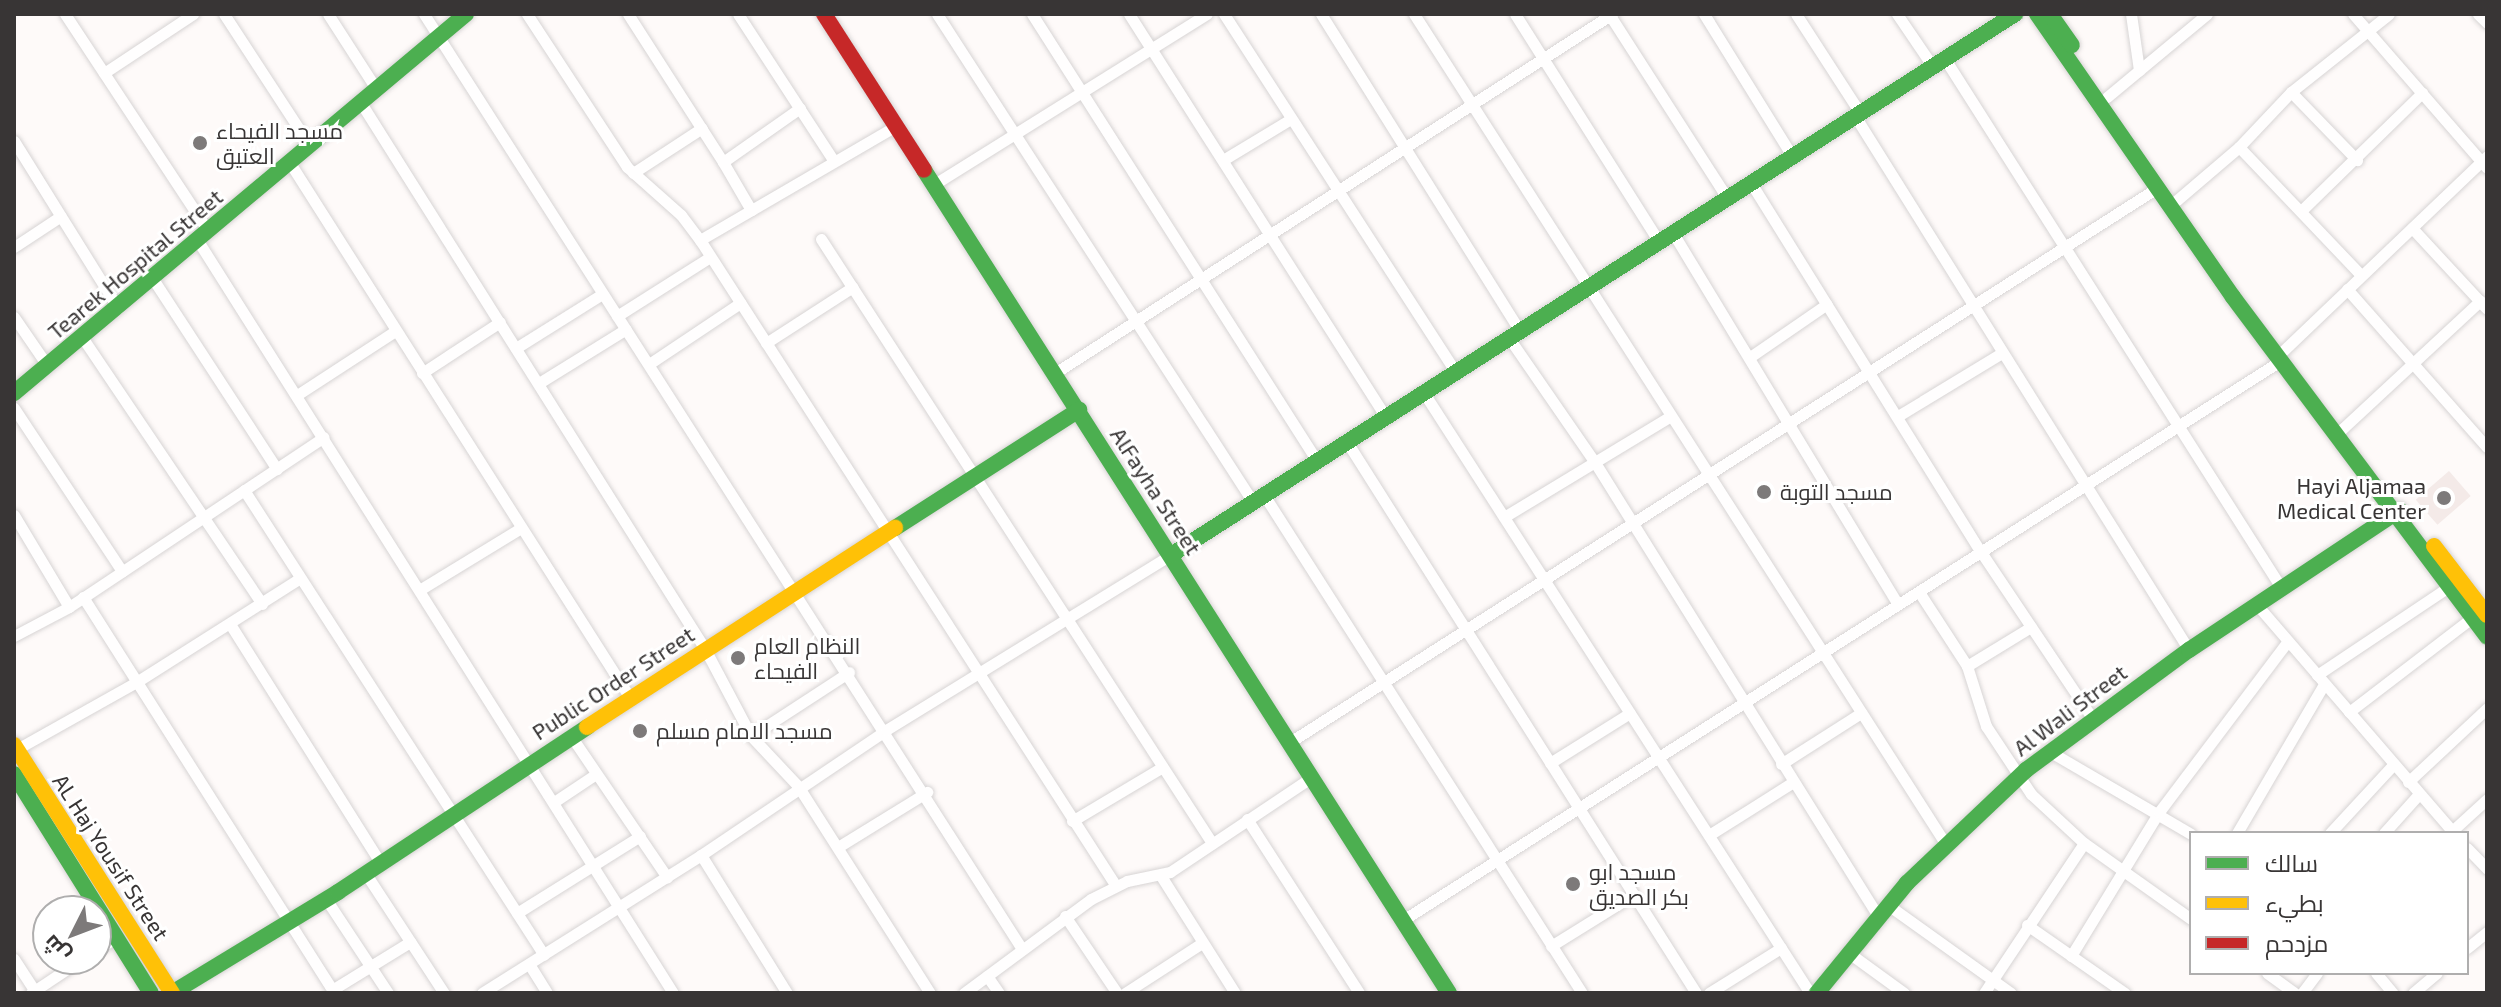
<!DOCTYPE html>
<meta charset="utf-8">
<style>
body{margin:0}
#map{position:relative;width:2501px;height:1007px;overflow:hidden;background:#fefaf9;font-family:"Exo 2",Cairo,sans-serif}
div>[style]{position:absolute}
.built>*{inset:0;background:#f4eae8;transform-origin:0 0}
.roads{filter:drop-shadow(0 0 2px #d7d4d4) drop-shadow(0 0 2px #d7d4d4)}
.street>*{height:11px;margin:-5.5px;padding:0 5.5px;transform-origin:5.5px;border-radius:5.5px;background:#fffefe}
.fast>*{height:16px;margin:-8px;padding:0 8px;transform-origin:8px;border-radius:8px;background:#4caf50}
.slow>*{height:16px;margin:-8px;padding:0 8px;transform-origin:8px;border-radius:8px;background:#ffc107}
.jam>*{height:16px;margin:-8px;padding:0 8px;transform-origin:8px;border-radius:8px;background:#c62828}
.dots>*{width:22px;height:22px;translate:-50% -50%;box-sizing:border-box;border:4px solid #fff;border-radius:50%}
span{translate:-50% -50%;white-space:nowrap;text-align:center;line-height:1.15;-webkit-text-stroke:6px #fff;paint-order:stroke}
.poi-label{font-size:22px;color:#383535}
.left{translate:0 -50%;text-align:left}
.right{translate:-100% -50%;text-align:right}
.street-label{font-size:22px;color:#383535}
.frame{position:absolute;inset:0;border:16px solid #383535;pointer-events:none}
.legend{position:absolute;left:2189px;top:831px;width:280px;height:144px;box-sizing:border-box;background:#fff;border:2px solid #afaeae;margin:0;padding:10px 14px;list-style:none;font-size:24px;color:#383535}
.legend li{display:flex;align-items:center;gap:16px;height:40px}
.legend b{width:40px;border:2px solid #afaeae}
.north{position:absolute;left:32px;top:895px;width:80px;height:80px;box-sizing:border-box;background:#fff;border:2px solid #afaeae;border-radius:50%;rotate:228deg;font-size:22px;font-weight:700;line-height:32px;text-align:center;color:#383535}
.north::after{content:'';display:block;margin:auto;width:28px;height:36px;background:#7d7a7a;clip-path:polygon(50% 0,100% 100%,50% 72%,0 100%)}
</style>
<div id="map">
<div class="built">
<i style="left:2449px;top:471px;width:33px;height:44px;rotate:49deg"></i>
</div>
<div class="roads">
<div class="street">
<i style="left:65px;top:14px;width:261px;rotate:56.6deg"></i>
<i style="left:224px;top:14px;width:158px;rotate:56.9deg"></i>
<i style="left:328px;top:14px;width:90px;rotate:57.2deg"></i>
<i style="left:424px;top:14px;width:1110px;rotate:57.4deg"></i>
<i style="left:527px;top:14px;width:183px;rotate:56.8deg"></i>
<i style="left:627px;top:167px;width:72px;rotate:41.6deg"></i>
<i style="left:681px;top:215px;width:31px;rotate:53deg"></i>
<i style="left:700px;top:240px;width:768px;rotate:57.22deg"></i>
<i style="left:628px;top:14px;width:176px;rotate:57.3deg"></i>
<i style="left:723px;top:162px;width:94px;rotate:-35deg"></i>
<i style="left:738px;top:14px;width:176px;rotate:56.9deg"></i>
<i style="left:937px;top:14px;width:581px;rotate:57.08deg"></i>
<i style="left:1032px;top:14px;width:530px;rotate:57.48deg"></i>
<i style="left:1129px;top:14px;width:478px;rotate:57.5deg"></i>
<i style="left:1224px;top:14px;width:427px;rotate:57.1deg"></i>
<i style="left:1321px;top:14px;width:374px;rotate:57.9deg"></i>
<i style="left:1414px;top:14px;width:984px;rotate:57.36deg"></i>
<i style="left:1515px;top:14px;width:270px;rotate:57.7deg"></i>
<i style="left:1609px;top:14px;width:219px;rotate:57.3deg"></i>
<i style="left:1704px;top:14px;width:167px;rotate:58.2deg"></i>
<i style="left:1796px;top:14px;width:118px;rotate:57.1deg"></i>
<i style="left:1897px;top:14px;width:64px;rotate:55.8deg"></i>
<i style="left:2131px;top:14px;width:57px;rotate:81.9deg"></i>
<i style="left:2353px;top:14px;width:204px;rotate:49deg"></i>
<i style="left:2478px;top:14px;width:13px;rotate:45deg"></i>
<i style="left:1945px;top:59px;width:628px;rotate:57.55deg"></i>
<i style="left:104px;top:73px;width:107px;rotate:-33.5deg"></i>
<i style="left:2291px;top:92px;width:95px;rotate:45.9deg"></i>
<i style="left:2107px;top:97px;width:130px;rotate:-39.7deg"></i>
<i style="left:361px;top:103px;width:645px;rotate:57.79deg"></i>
<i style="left:705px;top:649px;width:98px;rotate:62.1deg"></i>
<i style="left:751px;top:736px;width:69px;rotate:46.8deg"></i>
<i style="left:798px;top:786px;width:246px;rotate:57.5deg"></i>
<i style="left:1855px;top:116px;width:630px;rotate:57.98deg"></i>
<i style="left:14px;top:141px;width:197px;rotate:58.1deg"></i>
<i style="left:2239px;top:147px;width:175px;rotate:46.4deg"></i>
<i style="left:1223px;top:160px;width:77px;rotate:-31.2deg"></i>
<i style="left:723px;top:162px;width:56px;rotate:59.7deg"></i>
<i style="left:290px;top:163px;width:634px;rotate:57.56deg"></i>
<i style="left:633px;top:173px;width:82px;rotate:-33.1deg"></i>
<i style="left:1751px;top:183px;width:435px;rotate:58.1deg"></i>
<i style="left:1981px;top:552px;width:201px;rotate:56.2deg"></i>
<i style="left:933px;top:185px;width:323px;rotate:-32deg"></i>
<i style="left:2177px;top:200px;width:82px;rotate:-40.5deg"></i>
<i style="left:2239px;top:147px;width:76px;rotate:-46.6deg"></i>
<i style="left:2291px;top:92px;width:125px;rotate:-38.5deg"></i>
<i style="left:2302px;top:210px;width:168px;rotate:-44.3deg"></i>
<i style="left:2412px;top:228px;width:110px;rotate:47.2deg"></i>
<i style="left:1673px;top:233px;width:434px;rotate:58.8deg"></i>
<i style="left:821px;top:239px;width:720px;rotate:57.08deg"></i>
<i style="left:700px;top:240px;width:227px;rotate:-30.2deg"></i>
<i style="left:198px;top:241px;width:889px;rotate:57.72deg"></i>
<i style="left:14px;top:247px;width:56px;rotate:-33.4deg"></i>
<i style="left:153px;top:279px;width:227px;rotate:56.9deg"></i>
<i style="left:2347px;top:289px;width:211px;rotate:48.5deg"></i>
<i style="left:617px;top:316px;width:110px;rotate:-32.4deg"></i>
<i style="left:14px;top:317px;width:58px;rotate:55.5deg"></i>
<i style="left:82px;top:337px;width:322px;rotate:56deg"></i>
<i style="left:1509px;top:338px;width:150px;rotate:55.4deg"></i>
<i style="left:1594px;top:461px;width:536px;rotate:58.03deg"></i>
<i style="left:766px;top:343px;width:103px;rotate:-32.8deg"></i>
<i style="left:516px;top:348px;width:102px;rotate:-32.1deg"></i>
<i style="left:2284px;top:350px;width:281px;rotate:-43.7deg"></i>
<i style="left:1750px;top:357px;width:93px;rotate:-34.5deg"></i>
<i style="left:649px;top:364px;width:110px;rotate:-33.8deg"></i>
<i style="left:422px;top:373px;width:93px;rotate:-33.2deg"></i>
<i style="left:1055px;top:373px;width:663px;rotate:-32.8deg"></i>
<i style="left:539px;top:383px;width:102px;rotate:-31.8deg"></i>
<i style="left:1424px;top:393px;width:713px;rotate:57.25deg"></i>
<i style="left:297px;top:395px;width:117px;rotate:-33.1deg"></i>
<i style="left:14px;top:408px;width:196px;rotate:56.5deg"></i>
<i style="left:1898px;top:416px;width:119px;rotate:-31.3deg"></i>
<i style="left:2341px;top:430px;width:190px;rotate:-42.9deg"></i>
<i style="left:1347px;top:442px;width:652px;rotate:57.65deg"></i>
<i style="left:244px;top:490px;width:553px;rotate:57.17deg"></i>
<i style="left:1264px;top:495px;width:591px;rotate:57.44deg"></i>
<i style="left:14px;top:515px;width:107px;rotate:59.1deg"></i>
<i style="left:1504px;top:517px;width:195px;rotate:-31.2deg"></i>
<i style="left:421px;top:589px;width:117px;rotate:-31.4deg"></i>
<i style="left:1919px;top:592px;width:88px;rotate:57deg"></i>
<i style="left:1967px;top:666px;width:63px;rotate:72.4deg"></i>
<i style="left:1986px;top:726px;width:82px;rotate:56.5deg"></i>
<i style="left:2031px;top:794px;width:72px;rotate:42.8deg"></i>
<i style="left:2084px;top:843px;width:131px;rotate:35.4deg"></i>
<i style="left:83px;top:597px;width:469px;rotate:57.6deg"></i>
<i style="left:2258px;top:606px;width:300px;rotate:49.2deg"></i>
<i style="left:230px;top:624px;width:284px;rotate:57.8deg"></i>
<i style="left:14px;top:636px;width:62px;rotate:-27.8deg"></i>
<i style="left:69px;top:607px;width:306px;rotate:-33.7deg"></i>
<i style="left:1967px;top:666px;width:75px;rotate:-31.4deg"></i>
<i style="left:2317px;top:675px;width:160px;rotate:-33.8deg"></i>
<i style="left:2349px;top:712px;width:156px;rotate:-37.5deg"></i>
<i style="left:571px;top:736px;width:171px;rotate:55.8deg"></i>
<i style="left:751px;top:736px;width:117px;rotate:-33.1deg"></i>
<i style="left:1290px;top:742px;width:1029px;rotate:-32.58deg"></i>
<i style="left:17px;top:749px;width:139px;rotate:-29.3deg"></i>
<i style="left:138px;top:681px;width:191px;rotate:-32.4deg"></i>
<i style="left:2049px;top:751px;width:164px;rotate:30.3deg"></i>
<i style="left:1550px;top:763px;width:94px;rotate:-32deg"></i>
<i style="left:1781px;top:764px;width:95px;rotate:-32.5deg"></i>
<i style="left:2408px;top:782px;width:108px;rotate:-43.1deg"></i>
<i style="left:554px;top:802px;width:50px;rotate:-33.7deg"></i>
<i style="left:1247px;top:819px;width:207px;rotate:57.2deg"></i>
<i style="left:1072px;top:821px;width:104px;rotate:-30.8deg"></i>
<i style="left:2452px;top:831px;width:47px;rotate:-42.4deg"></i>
<i style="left:2237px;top:833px;width:170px;rotate:-59.7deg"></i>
<i style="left:2330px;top:833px;width:94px;rotate:-47.2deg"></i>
<i style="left:2384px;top:833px;width:52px;rotate:-48.1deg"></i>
<i style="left:1709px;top:835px;width:99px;rotate:-32.2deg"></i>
<i style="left:838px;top:847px;width:105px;rotate:-31.7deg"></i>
<i style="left:2467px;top:848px;width:29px;rotate:46deg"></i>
<i style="left:701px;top:855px;width:163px;rotate:58.1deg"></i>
<i style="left:366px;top:874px;width:142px;rotate:56.8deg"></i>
<i style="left:1161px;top:876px;width:138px;rotate:57.7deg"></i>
<i style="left:326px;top:899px;width:113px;rotate:56.6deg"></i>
<i style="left:1888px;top:905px;width:151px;rotate:35.6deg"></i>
<i style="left:517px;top:913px;width:145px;rotate:-32deg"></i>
<i style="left:1065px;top:916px;width:93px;rotate:56deg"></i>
<i style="left:1403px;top:920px;width:1040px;rotate:-32.51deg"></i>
<i style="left:2027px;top:925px;width:119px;rotate:34.8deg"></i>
<i style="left:1551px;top:946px;width:97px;rotate:-31.9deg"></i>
<i style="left:2467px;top:948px;width:26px;rotate:-39deg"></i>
<i style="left:96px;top:950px;width:22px;rotate:-32deg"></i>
<i style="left:1849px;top:953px;width:68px;rotate:36deg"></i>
<i style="left:2071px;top:956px;width:169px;rotate:-58.6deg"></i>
<i style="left:2159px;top:812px;width:213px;rotate:-53deg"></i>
<i style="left:14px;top:959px;width:40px;rotate:57.1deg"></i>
<i style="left:529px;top:964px;width:34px;rotate:58deg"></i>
<i style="left:2267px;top:973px;width:34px;rotate:36deg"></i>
<i style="left:2376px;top:973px;width:26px;rotate:50deg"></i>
<i style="left:987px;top:976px;width:21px;rotate:55deg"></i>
<i style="left:332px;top:990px;width:92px;rotate:-31.6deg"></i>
<i style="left:31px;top:993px;width:61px;rotate:-33.7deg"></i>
<i style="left:482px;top:993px;width:259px;rotate:-32.2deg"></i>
<i style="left:701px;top:855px;width:223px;rotate:-34deg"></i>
<i style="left:886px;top:730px;width:334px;rotate:-31.6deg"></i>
<i style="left:964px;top:993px;width:158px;rotate:-36.5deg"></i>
<i style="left:1091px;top:899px;width:40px;rotate:-26.6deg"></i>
<i style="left:1127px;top:881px;width:44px;rotate:-11.8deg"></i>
<i style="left:1170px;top:872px;width:171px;rotate:-33.8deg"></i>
<i style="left:1125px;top:993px;width:92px;rotate:-33deg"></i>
<i style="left:1709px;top:993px;width:85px;rotate:-32deg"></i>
<i style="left:1984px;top:993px;width:180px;rotate:-56.3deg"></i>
<i style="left:2302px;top:993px;width:25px;rotate:-53deg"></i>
<i style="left:2413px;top:993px;width:31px;rotate:-40deg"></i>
</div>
<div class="fast">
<i style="left:2037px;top:14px;width:344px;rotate:55.3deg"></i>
<i style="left:2233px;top:297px;width:424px;rotate:53.2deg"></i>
<i style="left:2050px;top:14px;width:38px;rotate:55deg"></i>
<i style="left:924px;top:170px;width:976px;rotate:57.47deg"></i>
<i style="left:14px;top:393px;width:590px;rotate:-39.98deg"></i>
<i style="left:895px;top:528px;width:219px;rotate:-32.7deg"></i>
<i style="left:1171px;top:555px;width:1003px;rotate:-32.66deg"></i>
<i style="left:14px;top:774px;width:258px;rotate:58deg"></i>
<i style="left:172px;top:993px;width:194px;rotate:-31.3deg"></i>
<i style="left:338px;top:892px;width:299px;rotate:-33.5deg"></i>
<i style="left:1817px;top:993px;width:142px;rotate:-50.7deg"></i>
<i style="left:1907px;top:883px;width:164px;rotate:-43.5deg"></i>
<i style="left:2026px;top:770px;width:202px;rotate:-36.4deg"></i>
<i style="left:2189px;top:650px;width:253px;rotate:-33.6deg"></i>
</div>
<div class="slow">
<i style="left:2434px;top:546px;width:87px;rotate:52.5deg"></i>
<i style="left:587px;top:727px;width:367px;rotate:-32.9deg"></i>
<i style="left:14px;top:745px;width:294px;rotate:57.5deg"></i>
</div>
<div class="jam">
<i style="left:824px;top:14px;width:185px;rotate:57.3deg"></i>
</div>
</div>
<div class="dots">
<i style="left:200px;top:143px;background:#7d7a7a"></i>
<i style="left:1764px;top:492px;background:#7d7a7a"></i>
<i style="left:2444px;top:498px;background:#7d7a7a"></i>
<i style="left:738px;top:658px;background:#7d7a7a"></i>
<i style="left:640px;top:731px;background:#7d7a7a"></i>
<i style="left:1573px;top:884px;background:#7d7a7a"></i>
</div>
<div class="poi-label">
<span class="left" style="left:216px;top:143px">مسجد الفيحاء<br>العتيق</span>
<span class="right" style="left:2426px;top:498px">Hayi Aljamaa<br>Medical Center</span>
<span class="left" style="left:1780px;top:492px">مسجد التوبة</span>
<span class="left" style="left:754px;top:658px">النظام العام<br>الفيحاء</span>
<span class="left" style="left:656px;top:731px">مسجد الامام مسلم</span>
<span class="left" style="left:1589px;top:884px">مسجد ابو<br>بكر الصديق</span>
</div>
<div class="street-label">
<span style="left:135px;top:264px;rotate:-40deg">Tearek Hospital Street</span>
<span style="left:1156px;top:491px;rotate:57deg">AlFayha Street</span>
<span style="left:613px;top:683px;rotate:-33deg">Public Order Street</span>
<span style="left:2070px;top:710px;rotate:-37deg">Al Wali Street</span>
<span style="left:111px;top:857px;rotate:57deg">AL Haj Yousif Street</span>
</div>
<div class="frame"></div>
<ul class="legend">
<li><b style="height:10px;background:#4caf50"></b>سالك</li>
<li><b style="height:10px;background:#ffc107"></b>بطيء</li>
<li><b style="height:10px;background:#c62828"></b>مزدحم</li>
</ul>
<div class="north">ش</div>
</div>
